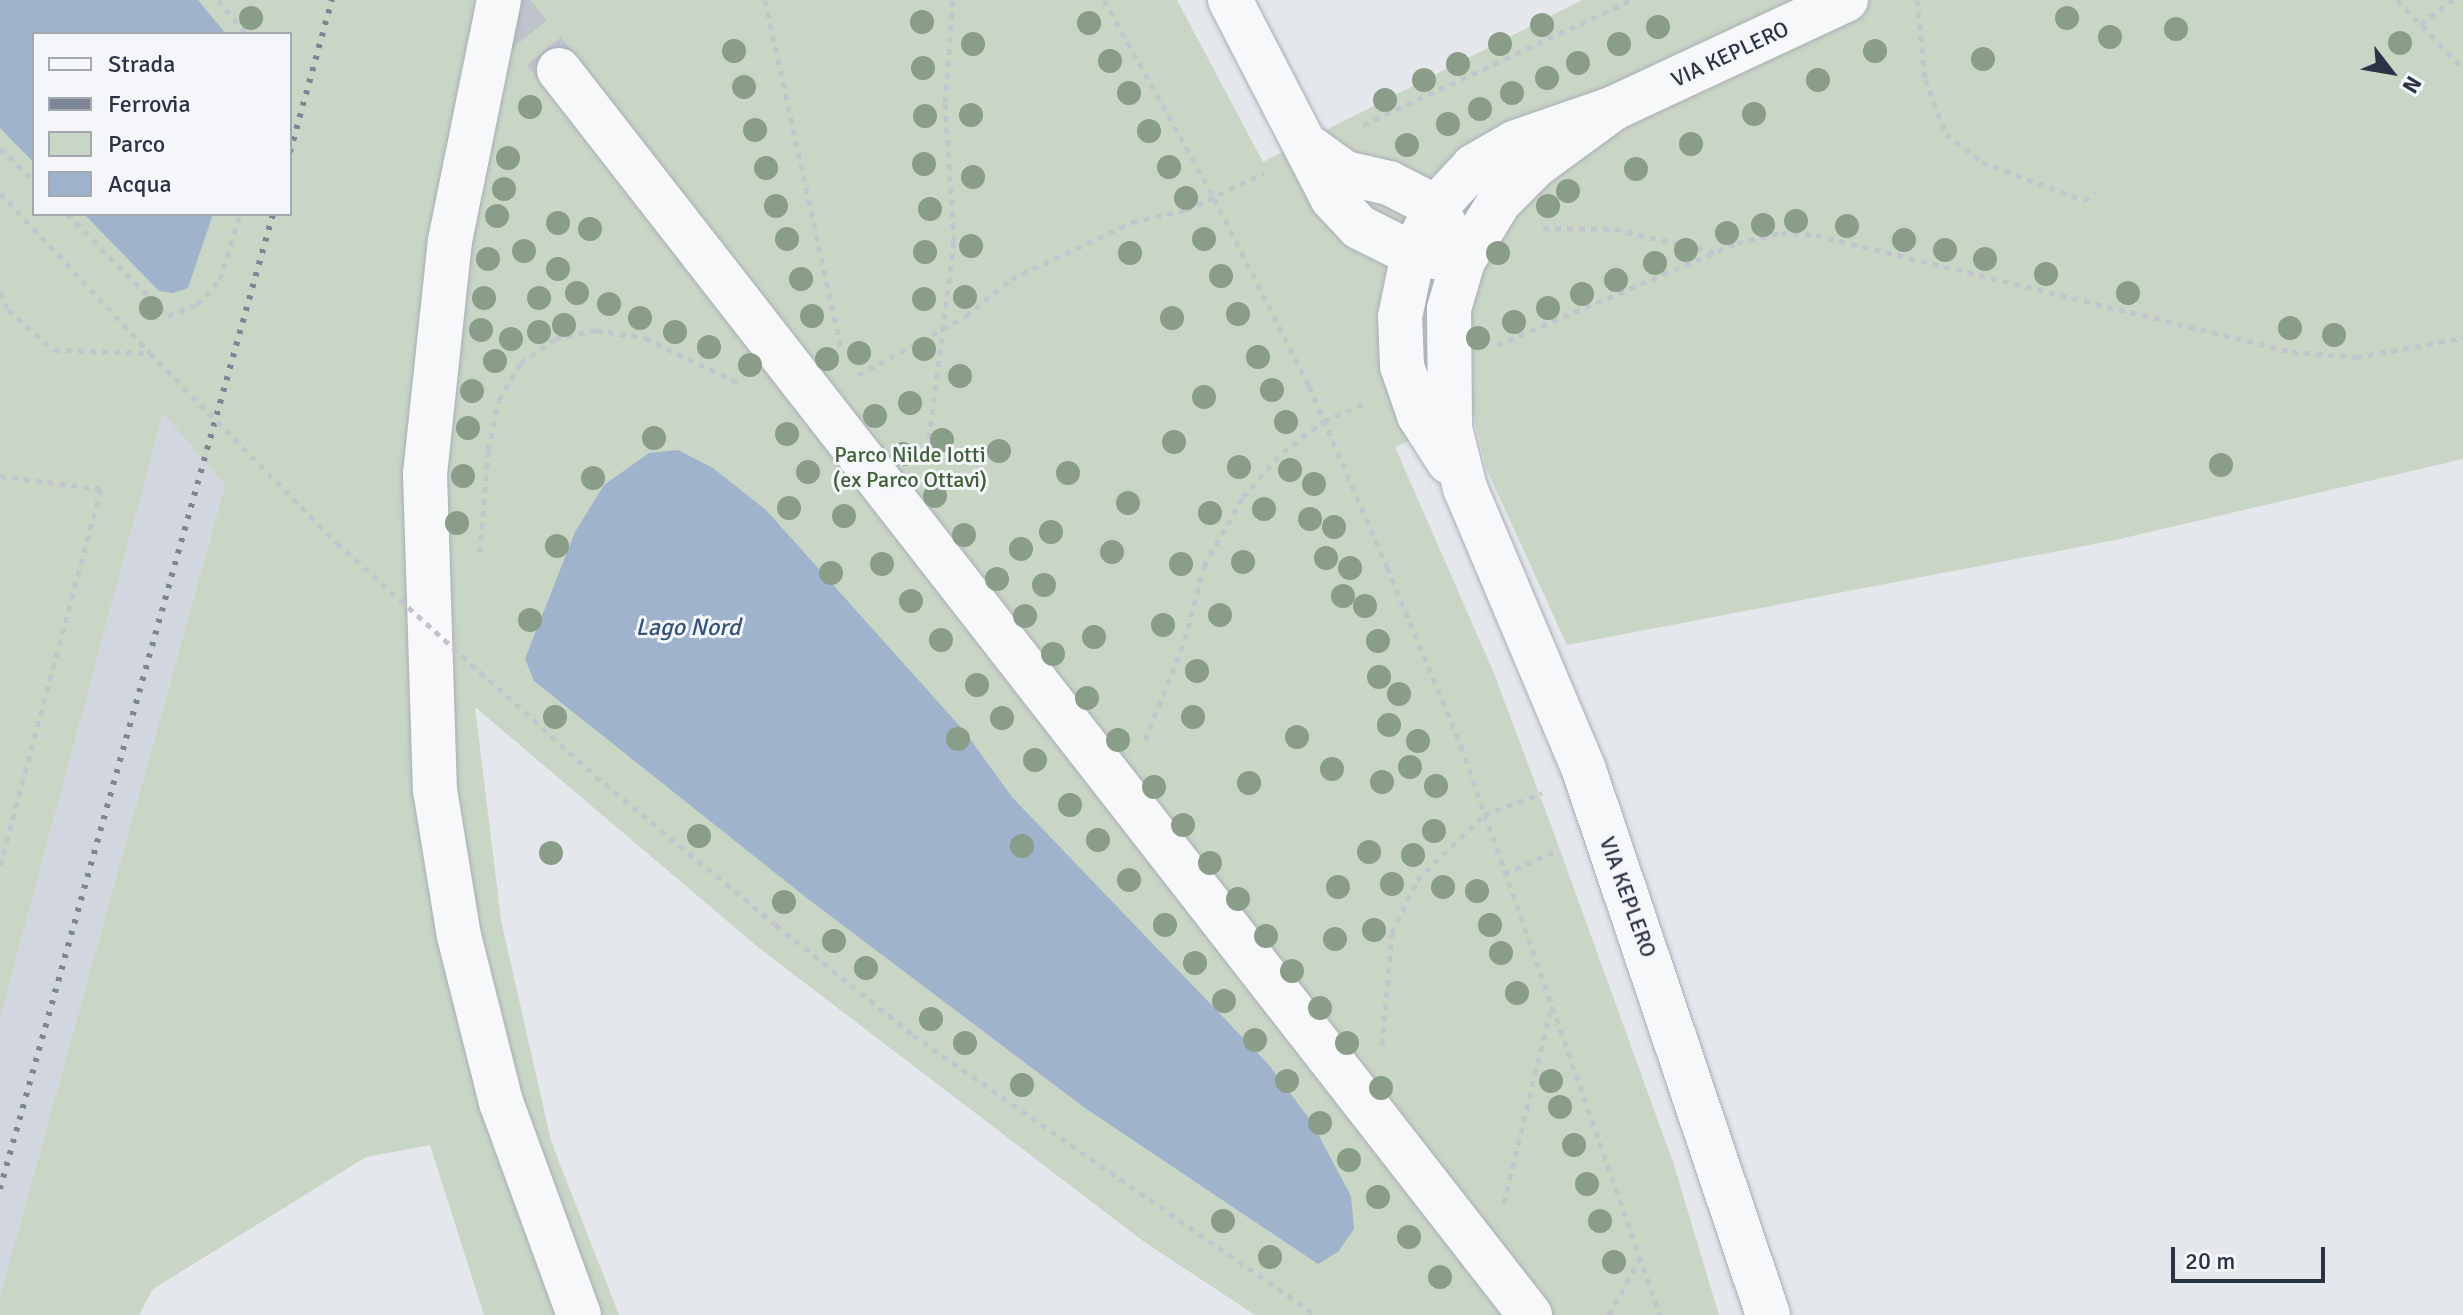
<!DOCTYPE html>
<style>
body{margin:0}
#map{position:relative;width:2463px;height:1315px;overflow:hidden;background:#e4e7ec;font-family:Signika,sans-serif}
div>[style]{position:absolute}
.built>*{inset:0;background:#d2d6de}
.green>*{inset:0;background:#c9d6c5}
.water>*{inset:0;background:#9fb4cc}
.minor-tunnel>*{height:44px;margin-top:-22px;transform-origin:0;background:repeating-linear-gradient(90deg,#bfc3cb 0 44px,transparent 0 66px)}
.path>*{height:5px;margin-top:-2.5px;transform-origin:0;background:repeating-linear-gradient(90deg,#c2c5cb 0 6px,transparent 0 12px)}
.roads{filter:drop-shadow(0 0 2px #a9aeb7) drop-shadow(0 0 2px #a9aeb7)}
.minor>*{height:44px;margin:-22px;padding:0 22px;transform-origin:22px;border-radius:22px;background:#f7f8fa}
.rail>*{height:6px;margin-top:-3px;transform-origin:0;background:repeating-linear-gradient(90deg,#7d8696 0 4px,transparent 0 12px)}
.path-bridge>*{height:5px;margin-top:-2.5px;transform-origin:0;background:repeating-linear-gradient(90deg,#c2c5cb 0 6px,transparent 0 12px)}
.trees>*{width:24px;height:24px;margin:-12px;border-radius:50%;background:#899d89}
span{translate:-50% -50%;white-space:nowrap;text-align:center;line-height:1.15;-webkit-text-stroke:6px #f4f6f9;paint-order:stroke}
.street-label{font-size:22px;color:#2b3445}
.park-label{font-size:22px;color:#3f6138}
.water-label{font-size:24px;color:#34527a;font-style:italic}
.legend{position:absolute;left:32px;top:32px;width:260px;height:184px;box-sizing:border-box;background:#f4f6f9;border:2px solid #a4a8b1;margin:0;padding:10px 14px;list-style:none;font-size:24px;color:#2b3445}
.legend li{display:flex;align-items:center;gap:16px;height:40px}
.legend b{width:40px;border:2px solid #a4a8b1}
.north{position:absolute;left:2351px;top:32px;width:80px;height:80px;-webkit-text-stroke:6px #f4f6f9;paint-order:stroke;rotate:121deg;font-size:22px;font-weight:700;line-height:32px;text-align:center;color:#2b3445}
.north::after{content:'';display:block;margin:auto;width:28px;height:36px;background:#2b3445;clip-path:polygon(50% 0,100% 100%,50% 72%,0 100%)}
.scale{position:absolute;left:2171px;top:1247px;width:154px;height:36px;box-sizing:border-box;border:4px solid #2b3445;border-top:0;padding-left:10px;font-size:24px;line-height:28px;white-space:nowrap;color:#2b3445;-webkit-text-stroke:6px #f4f6f9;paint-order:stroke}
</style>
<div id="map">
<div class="built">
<i style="clip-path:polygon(362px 0,225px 483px,0 1296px,0 1018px,163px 412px,290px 214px)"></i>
</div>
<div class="green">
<i style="clip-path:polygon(evenodd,0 0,1177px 0,1263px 162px,1582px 0,2463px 0,2463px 459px,2115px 540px,1567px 645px,1486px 468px,1473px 413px,1395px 447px,1493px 671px,1552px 828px,1674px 1165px,1719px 1315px,1255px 1315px,1143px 1241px,759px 948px,475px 707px,501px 920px,551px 1141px,619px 1315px,484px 1315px,430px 1145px,366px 1157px,153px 1289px,139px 1315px,0 1315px,0 1296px,225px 484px,163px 413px,0 1018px,0 0,34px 34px,290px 34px,290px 214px,34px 214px,34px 34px)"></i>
</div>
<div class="water">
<i style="clip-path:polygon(0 0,198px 0,226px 34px,34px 34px,34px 163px,0 128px)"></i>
<i style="clip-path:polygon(84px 214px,213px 214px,188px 288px,173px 293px,159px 291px)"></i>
<i style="clip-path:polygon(678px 450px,713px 468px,766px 510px,965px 732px,1012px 797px,1269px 1065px,1311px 1121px,1351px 1196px,1354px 1229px,1338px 1252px,1318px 1264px,1085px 1108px,808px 899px,534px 681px,525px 659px,575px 532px,604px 485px,649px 453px)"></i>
</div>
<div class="minor-tunnel">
<i style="left:502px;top:0;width:90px;rotate:50.8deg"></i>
</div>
<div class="path">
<i style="left:218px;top:0;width:44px;rotate:50.5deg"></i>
<i style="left:765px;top:0;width:357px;rotate:77.7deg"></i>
<i style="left:1104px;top:0;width:227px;rotate:60.9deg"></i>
<i style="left:1214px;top:198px;width:211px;rotate:63.2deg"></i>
<i style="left:1309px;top:386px;width:197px;rotate:66.7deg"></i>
<i style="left:1387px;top:567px;width:194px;rotate:67.5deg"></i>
<i style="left:1461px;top:746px;width:603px;rotate:70.72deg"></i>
<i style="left:1917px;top:0;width:79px;rotate:84.2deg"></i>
<i style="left:1925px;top:79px;width:59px;rotate:69.1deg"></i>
<i style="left:1946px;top:134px;width:46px;rotate:37.9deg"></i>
<i style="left:1982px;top:162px;width:110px;rotate:20.7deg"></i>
<i style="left:2085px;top:201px;width:13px;rotate:-45deg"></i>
<i style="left:2397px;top:0;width:95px;rotate:45.9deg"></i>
<i style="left:2420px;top:24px;width:41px;rotate:-36deg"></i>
<i style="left:1363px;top:125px;width:296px;rotate:-25deg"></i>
<i style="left:0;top:148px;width:47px;rotate:44.1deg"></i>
<i style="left:0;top:193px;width:219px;rotate:46.8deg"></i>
<i style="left:67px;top:214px;width:144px;rotate:45.3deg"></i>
<i style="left:168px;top:316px;width:31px;rotate:-22deg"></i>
<i style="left:197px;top:304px;width:33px;rotate:-46deg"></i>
<i style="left:220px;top:280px;width:69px;rotate:-73.1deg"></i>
<i style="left:1543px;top:228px;width:72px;rotate:0.8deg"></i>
<i style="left:1615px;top:229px;width:102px;rotate:13.1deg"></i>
<i style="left:0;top:292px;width:20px;rotate:66deg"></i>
<i style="left:8px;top:310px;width:61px;rotate:41deg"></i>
<i style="left:54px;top:350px;width:95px;rotate:1.8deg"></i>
<i style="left:1497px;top:345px;width:261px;rotate:-23deg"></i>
<i style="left:1737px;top:243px;width:45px;rotate:-12.8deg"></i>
<i style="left:1781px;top:233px;width:35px;rotate:3deg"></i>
<i style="left:1816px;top:235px;width:490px;rotate:13.8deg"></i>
<i style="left:2292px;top:352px;width:64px;rotate:4.5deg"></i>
<i style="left:2356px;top:357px;width:109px;rotate:-10.1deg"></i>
<i style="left:858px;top:375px;width:123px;rotate:-28.6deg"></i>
<i style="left:966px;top:316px;width:58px;rotate:-39.4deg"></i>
<i style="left:1011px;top:279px;width:134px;rotate:-25.2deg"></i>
<i style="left:1132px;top:222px;width:55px;rotate:-12.5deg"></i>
<i style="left:1186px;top:210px;width:86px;rotate:-25.4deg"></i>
<i style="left:926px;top:462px;width:223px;rotate:-82.8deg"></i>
<i style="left:954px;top:241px;width:139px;rotate:-93.7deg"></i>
<i style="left:945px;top:102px;width:102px;rotate:-85.5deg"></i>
<i style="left:0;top:476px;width:102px;rotate:7.3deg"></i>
<i style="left:101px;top:489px;width:389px;rotate:105deg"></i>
<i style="left:480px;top:552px;width:102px;rotate:-85.5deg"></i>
<i style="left:488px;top:450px;width:51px;rotate:-77.6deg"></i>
<i style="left:499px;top:400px;width:43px;rotate:-59.3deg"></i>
<i style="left:521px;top:363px;width:42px;rotate:-35.2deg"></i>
<i style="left:555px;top:339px;width:42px;rotate:-12.4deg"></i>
<i style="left:596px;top:330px;width:50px;rotate:9.3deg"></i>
<i style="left:645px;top:338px;width:104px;rotate:25.6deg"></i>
<i style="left:1145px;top:740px;width:108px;rotate:-68.2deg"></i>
<i style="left:1185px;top:640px;width:76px;rotate:-75.6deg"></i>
<i style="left:1204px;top:566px;width:79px;rotate:-60.5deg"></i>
<i style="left:1243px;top:497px;width:60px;rotate:-48.4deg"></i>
<i style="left:1283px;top:452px;width:51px;rotate:-37.1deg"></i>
<i style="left:1324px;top:421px;width:43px;rotate:-23.6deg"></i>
<i style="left:1504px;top:874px;width:59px;rotate:-24deg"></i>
<i style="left:1382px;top:1045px;width:112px;rotate:-84.9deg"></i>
<i style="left:1392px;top:933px;width:59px;rotate:-64.7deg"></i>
<i style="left:1417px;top:880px;width:93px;rotate:-44.1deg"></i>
<i style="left:1484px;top:815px;width:62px;rotate:-20.8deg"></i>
<i style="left:1504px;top:1203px;width:202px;rotate:-76.5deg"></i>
<i style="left:1609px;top:1315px;width:67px;rotate:-61.5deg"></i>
</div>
<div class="roads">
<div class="minor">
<i style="left:499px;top:0;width:245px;rotate:101.5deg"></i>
<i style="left:450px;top:240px;width:235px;rotate:96.1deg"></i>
<i style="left:425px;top:474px;width:316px;rotate:88.2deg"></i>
<i style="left:435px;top:790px;width:148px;rotate:80.7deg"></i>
<i style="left:459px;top:936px;width:171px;rotate:75.8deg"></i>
<i style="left:501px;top:1102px;width:227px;rotate:69.9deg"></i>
<i style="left:1230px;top:0;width:223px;rotate:62.7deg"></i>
<i style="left:1332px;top:198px;width:40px;rotate:47deg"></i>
<i style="left:1359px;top:227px;width:60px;rotate:26.6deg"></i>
<i style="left:1413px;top:254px;width:27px;rotate:8deg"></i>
<i style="left:559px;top:70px;width:1579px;rotate:52.05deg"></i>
<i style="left:1614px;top:108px;width:97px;rotate:143.8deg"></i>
<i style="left:1536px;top:165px;width:52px;rotate:135deg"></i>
<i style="left:1499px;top:202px;width:69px;rotate:121.4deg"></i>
<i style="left:1463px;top:261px;width:50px;rotate:106.3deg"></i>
<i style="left:1449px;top:309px;width:119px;rotate:89.5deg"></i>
<i style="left:1450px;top:428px;width:62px;rotate:76deg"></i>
<i style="left:1465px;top:488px;width:306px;rotate:67.1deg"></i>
<i style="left:1584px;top:770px;width:575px;rotate:71.34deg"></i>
<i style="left:1312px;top:149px;width:41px;rotate:36deg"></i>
<i style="left:1345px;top:173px;width:45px;rotate:12.8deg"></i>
<i style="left:1389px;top:183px;width:53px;rotate:27.1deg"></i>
<i style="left:1436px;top:207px;width:30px;rotate:64deg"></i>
<i style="left:1449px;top:462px;width:56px;rotate:-122.6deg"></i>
<i style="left:1419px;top:415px;width:52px;rotate:-109.1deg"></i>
<i style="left:1402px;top:366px;width:49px;rotate:-92.3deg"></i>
<i style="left:1400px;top:317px;width:64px;rotate:-78.3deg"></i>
<i style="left:1413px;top:254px;width:52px;rotate:-63.9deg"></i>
<i style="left:1436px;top:207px;width:56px;rotate:-47.2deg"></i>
<i style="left:1474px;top:166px;width:48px;rotate:-29.7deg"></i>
<i style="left:1516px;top:142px;width:104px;rotate:-19.1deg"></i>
<i style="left:1614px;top:108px;width:256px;rotate:-25deg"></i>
</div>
</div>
<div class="rail">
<i style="left:290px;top:152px;width:158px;rotate:-74.6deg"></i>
<i style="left:0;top:1189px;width:1012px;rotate:-74.36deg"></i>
</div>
<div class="path-bridge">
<i style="left:150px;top:353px;width:267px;rotate:45.5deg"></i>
<i style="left:337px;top:543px;width:360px;rotate:42deg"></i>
<i style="left:605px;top:784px;width:222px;rotate:39.5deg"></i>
<i style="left:776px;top:925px;width:176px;rotate:38.8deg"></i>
<i style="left:913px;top:1035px;width:491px;rotate:34.8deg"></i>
</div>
<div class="trees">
<i style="left:251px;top:18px"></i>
<i style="left:2067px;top:18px"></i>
<i style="left:922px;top:22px"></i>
<i style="left:1089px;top:23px"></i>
<i style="left:1542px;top:25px"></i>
<i style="left:1658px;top:27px"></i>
<i style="left:2176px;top:29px"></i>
<i style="left:2110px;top:37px"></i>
<i style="left:2400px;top:43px"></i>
<i style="left:973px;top:44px"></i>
<i style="left:1500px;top:44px"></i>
<i style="left:1619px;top:44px"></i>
<i style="left:734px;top:51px"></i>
<i style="left:1875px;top:51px"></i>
<i style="left:1983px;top:59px"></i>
<i style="left:1110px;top:61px"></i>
<i style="left:1578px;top:63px"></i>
<i style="left:1458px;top:64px"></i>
<i style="left:923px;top:68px"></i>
<i style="left:1547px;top:78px"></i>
<i style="left:1424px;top:80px"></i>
<i style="left:1818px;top:80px"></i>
<i style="left:744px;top:87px"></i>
<i style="left:1129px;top:93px"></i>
<i style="left:1512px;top:93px"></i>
<i style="left:1385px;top:100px"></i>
<i style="left:530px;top:107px"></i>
<i style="left:1480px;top:109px"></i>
<i style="left:1754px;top:114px"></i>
<i style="left:971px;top:115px"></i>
<i style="left:925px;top:116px"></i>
<i style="left:1448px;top:124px"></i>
<i style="left:755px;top:130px"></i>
<i style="left:1149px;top:131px"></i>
<i style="left:1691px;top:144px"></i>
<i style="left:1407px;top:145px"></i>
<i style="left:508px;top:158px"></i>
<i style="left:924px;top:164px"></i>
<i style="left:1169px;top:167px"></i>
<i style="left:766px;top:168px"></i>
<i style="left:1636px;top:169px"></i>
<i style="left:973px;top:177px"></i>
<i style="left:504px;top:189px"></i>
<i style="left:1568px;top:191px"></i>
<i style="left:1186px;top:198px"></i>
<i style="left:776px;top:206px"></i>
<i style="left:1548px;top:206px"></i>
<i style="left:930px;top:209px"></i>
<i style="left:497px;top:216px"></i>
<i style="left:1796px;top:221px"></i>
<i style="left:558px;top:223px"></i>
<i style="left:1763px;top:225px"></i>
<i style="left:1847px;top:226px"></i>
<i style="left:590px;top:229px"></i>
<i style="left:1727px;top:233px"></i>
<i style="left:787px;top:239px"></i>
<i style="left:1204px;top:239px"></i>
<i style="left:1904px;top:240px"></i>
<i style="left:971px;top:246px"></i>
<i style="left:1686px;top:250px"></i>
<i style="left:1945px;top:250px"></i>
<i style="left:524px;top:251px"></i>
<i style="left:925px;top:252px"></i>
<i style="left:1130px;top:253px"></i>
<i style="left:1498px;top:253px"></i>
<i style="left:488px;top:259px"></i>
<i style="left:1985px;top:259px"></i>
<i style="left:1655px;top:263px"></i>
<i style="left:558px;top:269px"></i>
<i style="left:2046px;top:274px"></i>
<i style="left:1221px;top:276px"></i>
<i style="left:801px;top:279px"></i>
<i style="left:1616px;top:280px"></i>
<i style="left:577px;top:293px"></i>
<i style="left:2128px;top:293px"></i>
<i style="left:1582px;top:294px"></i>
<i style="left:965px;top:297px"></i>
<i style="left:484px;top:298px"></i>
<i style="left:539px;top:298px"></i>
<i style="left:924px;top:299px"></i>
<i style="left:609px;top:304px"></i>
<i style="left:151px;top:308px"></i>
<i style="left:1548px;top:308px"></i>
<i style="left:1238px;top:314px"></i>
<i style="left:812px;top:316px"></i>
<i style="left:640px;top:318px"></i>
<i style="left:1172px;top:318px"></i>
<i style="left:1514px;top:322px"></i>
<i style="left:564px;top:325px"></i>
<i style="left:2290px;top:328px"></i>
<i style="left:481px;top:330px"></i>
<i style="left:539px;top:332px"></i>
<i style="left:675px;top:332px"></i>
<i style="left:2334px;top:335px"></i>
<i style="left:1478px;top:338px"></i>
<i style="left:511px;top:339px"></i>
<i style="left:709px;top:347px"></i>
<i style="left:924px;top:349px"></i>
<i style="left:859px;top:353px"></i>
<i style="left:1258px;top:357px"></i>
<i style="left:827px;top:359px"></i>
<i style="left:495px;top:361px"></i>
<i style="left:750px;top:365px"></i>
<i style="left:960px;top:376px"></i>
<i style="left:1272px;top:390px"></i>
<i style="left:472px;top:391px"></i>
<i style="left:1204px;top:397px"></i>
<i style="left:910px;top:403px"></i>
<i style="left:875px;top:416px"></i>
<i style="left:1286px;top:422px"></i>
<i style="left:468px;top:428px"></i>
<i style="left:787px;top:434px"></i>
<i style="left:654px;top:438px"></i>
<i style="left:942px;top:440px"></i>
<i style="left:1174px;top:442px"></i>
<i style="left:999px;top:451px"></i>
<i style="left:903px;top:454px"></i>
<i style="left:2221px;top:465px"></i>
<i style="left:1239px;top:467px"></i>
<i style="left:1290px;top:470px"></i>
<i style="left:808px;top:472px"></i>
<i style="left:1068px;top:473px"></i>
<i style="left:463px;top:476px"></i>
<i style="left:593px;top:478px"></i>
<i style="left:1314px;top:484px"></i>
<i style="left:935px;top:496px"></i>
<i style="left:1128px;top:503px"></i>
<i style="left:789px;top:508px"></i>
<i style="left:1264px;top:509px"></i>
<i style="left:1210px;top:513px"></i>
<i style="left:844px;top:516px"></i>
<i style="left:1310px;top:519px"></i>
<i style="left:457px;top:523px"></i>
<i style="left:1334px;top:527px"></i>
<i style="left:1051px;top:532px"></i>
<i style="left:964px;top:535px"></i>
<i style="left:557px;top:546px"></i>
<i style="left:1021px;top:549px"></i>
<i style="left:1112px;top:552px"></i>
<i style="left:1326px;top:558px"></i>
<i style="left:1243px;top:562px"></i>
<i style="left:882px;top:564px"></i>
<i style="left:1181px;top:564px"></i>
<i style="left:1350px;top:568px"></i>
<i style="left:831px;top:573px"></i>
<i style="left:997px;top:579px"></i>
<i style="left:1044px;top:585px"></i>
<i style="left:1343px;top:596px"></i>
<i style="left:911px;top:601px"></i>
<i style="left:1365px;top:606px"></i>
<i style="left:1220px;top:615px"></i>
<i style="left:1025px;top:616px"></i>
<i style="left:530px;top:620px"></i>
<i style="left:1163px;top:625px"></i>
<i style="left:1094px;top:637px"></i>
<i style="left:941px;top:640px"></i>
<i style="left:1378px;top:641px"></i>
<i style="left:1053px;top:654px"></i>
<i style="left:1197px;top:671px"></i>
<i style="left:1379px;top:677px"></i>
<i style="left:977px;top:685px"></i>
<i style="left:1399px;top:694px"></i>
<i style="left:1087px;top:698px"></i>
<i style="left:555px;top:717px"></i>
<i style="left:1193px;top:717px"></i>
<i style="left:1002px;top:718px"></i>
<i style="left:1389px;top:725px"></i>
<i style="left:1297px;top:737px"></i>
<i style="left:958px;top:739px"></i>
<i style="left:1118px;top:740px"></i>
<i style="left:1418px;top:741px"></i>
<i style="left:1035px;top:760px"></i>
<i style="left:1410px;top:767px"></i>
<i style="left:1332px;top:769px"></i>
<i style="left:1382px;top:782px"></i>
<i style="left:1249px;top:783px"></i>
<i style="left:1436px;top:786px"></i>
<i style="left:1154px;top:787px"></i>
<i style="left:1070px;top:805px"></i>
<i style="left:1183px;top:825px"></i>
<i style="left:1434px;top:831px"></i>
<i style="left:699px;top:836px"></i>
<i style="left:1098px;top:840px"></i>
<i style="left:1022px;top:846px"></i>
<i style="left:1369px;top:852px"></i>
<i style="left:551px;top:853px"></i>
<i style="left:1413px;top:855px"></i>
<i style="left:1210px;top:863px"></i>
<i style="left:1129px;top:880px"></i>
<i style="left:1392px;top:884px"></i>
<i style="left:1338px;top:887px"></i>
<i style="left:1443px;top:887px"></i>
<i style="left:1477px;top:891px"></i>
<i style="left:1238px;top:899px"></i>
<i style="left:784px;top:902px"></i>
<i style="left:1165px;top:925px"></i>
<i style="left:1490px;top:925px"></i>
<i style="left:1374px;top:930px"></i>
<i style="left:1266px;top:936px"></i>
<i style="left:1335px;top:939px"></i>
<i style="left:834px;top:941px"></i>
<i style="left:1501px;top:953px"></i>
<i style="left:1195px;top:963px"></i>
<i style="left:866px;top:968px"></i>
<i style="left:1292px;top:971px"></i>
<i style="left:1517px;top:993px"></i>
<i style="left:1224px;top:1001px"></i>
<i style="left:1320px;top:1008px"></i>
<i style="left:931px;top:1019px"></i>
<i style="left:1255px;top:1040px"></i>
<i style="left:965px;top:1043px"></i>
<i style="left:1347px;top:1043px"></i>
<i style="left:1287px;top:1081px"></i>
<i style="left:1551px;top:1081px"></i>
<i style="left:1022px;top:1085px"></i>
<i style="left:1381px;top:1088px"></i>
<i style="left:1560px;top:1107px"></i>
<i style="left:1320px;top:1123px"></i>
<i style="left:1574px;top:1145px"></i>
<i style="left:1349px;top:1160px"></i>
<i style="left:1587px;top:1184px"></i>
<i style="left:1378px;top:1197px"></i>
<i style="left:1223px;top:1221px"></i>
<i style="left:1600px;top:1221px"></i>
<i style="left:1409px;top:1237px"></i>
<i style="left:1270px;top:1257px"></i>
<i style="left:1614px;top:1262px"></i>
<i style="left:1440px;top:1277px"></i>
</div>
<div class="street-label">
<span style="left:1730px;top:54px;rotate:-25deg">VIA KEPLERO</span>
<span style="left:1628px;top:897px;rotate:70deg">VIA KEPLERO</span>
</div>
<div class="park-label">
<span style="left:910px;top:467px">Parco Nilde Iotti<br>(ex Parco Ottavi)</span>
</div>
<div class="water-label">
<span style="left:688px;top:628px">Lago Nord</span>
</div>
<ul class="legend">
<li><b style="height:10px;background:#f7f8fa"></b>Strada</li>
<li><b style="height:10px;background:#7d8696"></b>Ferrovia</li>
<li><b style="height:22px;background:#c9d6c5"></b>Parco</li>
<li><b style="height:22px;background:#9fb4cc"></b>Acqua</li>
</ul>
<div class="north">N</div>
<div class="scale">20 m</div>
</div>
